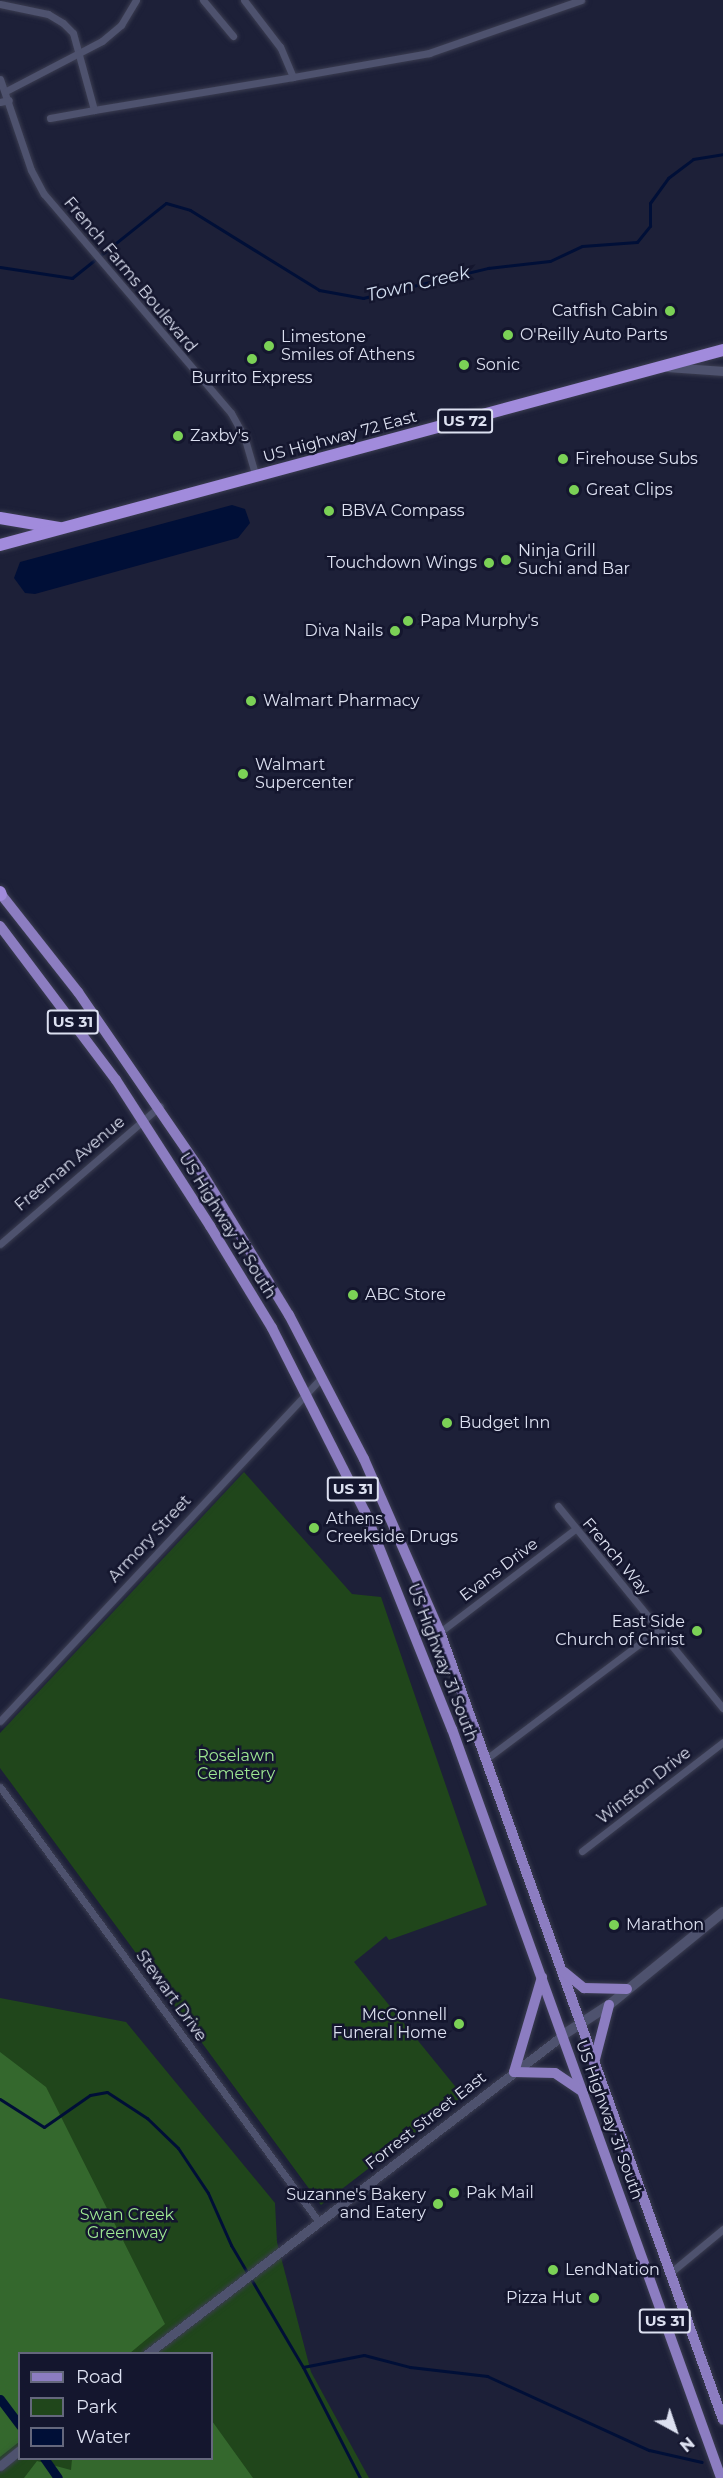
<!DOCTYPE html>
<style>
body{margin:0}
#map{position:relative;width:723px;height:2478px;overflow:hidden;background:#1d2038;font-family:Montserrat,sans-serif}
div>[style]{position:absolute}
.green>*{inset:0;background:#20461b}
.forest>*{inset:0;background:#34682d}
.water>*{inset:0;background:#000f37}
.stream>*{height:3px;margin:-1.5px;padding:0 1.5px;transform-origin:1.5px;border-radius:1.5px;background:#000f37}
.canal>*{height:9px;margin:-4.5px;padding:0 4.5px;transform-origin:4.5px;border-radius:4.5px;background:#000f37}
.roads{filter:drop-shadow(0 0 2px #3b3d51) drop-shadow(0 0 2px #3b3d51)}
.minor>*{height:7px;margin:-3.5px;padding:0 3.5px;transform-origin:3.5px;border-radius:3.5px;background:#4e526e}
.tertiary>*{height:9px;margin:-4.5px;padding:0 4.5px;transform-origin:4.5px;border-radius:4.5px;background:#4e526e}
.secondary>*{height:10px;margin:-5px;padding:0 5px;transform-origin:5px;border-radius:5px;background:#4e526e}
.primary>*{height:10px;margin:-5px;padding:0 5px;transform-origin:5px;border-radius:5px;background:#8c7dc1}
.trunk>*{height:12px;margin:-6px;padding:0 6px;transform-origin:6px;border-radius:6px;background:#a18bdc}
.dots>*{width:16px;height:16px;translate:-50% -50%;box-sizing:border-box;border:3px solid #14162e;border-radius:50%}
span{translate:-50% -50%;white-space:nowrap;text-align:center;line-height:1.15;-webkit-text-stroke:5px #14162e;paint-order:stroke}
.shield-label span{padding:2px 4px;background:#14162e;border:2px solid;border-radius:4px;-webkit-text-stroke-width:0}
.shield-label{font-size:15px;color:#dce0f0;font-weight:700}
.street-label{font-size:16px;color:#dce0f0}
.poi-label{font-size:16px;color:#dce0f0}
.right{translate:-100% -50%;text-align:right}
.left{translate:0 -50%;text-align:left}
.park-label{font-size:16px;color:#9de792}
.water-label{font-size:18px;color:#d4e0f2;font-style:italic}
.legend{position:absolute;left:18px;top:2352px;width:195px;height:108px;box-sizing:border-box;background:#14162e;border:2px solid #64677c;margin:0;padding:8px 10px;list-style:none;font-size:18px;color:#dce0f0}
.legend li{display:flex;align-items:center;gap:12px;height:30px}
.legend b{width:30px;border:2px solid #64677c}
.north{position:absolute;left:645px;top:2400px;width:60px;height:60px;-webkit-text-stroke:4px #14162e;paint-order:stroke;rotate:140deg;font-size:16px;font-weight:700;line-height:24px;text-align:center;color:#dce0f0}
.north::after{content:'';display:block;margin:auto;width:21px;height:27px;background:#dce0f0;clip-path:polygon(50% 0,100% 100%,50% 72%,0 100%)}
</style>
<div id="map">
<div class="green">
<i style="clip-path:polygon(244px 1472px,352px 1594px,381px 1597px,487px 1905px,389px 1940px,386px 1936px,354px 1962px,463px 2096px,321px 2205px,0 1768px,0 1733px)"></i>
<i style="clip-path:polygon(evenodd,0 1998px,126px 2022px,275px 2203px,277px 2242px,311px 2372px,369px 2478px,0 2478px,0 1998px,20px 2354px,212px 2354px,212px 2458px,20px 2458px,20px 2354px)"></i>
</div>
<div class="forest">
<i style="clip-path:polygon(0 2052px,46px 2087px,165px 2324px,130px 2353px,20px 2354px,19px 2442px,0 2457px)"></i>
<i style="clip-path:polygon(212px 2421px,253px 2478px,24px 2478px,37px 2461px,71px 2470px,72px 2459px,212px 2458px)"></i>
</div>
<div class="water">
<i style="clip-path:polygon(232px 505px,245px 509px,250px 523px,238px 538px,35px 594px,25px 593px,14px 578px,20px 562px)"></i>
</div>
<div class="stream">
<i style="left:0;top:267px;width:73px;rotate:8.7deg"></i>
<i style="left:72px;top:278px;width:120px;rotate:-38.6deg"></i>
<i style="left:166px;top:203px;width:25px;rotate:16deg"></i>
<i style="left:190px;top:210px;width:152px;rotate:31.8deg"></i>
<i style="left:319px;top:290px;width:45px;rotate:10.3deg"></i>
<i style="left:363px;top:298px;width:129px;rotate:-13.5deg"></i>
<i style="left:488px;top:268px;width:62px;rotate:-6.4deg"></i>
<i style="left:550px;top:261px;width:35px;rotate:-25deg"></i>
<i style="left:582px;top:246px;width:55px;rotate:-4.2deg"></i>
<i style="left:637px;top:242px;width:21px;rotate:-51deg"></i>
<i style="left:650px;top:226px;width:23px;rotate:-90deg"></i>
<i style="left:650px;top:203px;width:31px;rotate:-54deg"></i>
<i style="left:668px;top:178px;width:31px;rotate:-37deg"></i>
<i style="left:693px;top:159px;width:30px;rotate:-9deg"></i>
<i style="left:0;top:2099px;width:52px;rotate:32.5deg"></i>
<i style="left:44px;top:2127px;width:56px;rotate:-34.8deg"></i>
<i style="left:90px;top:2095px;width:17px;rotate:-10deg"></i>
<i style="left:107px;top:2092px;width:48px;rotate:33deg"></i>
<i style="left:147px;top:2118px;width:43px;rotate:44.1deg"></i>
<i style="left:178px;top:2148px;width:54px;rotate:56.3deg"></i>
<i style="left:208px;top:2193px;width:57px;rotate:66.1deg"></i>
<i style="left:231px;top:2245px;width:142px;rotate:59.5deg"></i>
<i style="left:303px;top:2367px;width:125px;rotate:62.8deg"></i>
<i style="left:303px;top:2367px;width:62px;rotate:-11.1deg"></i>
<i style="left:364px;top:2355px;width:48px;rotate:14.6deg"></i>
<i style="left:410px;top:2367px;width:78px;rotate:6.7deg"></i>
<i style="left:487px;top:2376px;width:178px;rotate:24.6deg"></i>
<i style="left:649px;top:2450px;width:54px;rotate:12.8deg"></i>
</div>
<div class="canal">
<i style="left:0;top:2399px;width:34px;rotate:53deg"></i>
<i style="left:44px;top:2458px;width:24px;rotate:55deg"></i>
</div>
<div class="roads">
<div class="minor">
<i style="left:203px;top:0;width:47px;rotate:50.2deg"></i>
<i style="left:0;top:4px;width:49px;rotate:11.8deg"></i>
<i style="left:48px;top:14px;width:17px;rotate:31deg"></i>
<i style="left:63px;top:23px;width:14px;rotate:45deg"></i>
<i style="left:73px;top:33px;width:80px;rotate:74.7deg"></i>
<i style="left:94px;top:110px;width:202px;rotate:-9.4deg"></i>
<i style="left:293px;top:77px;width:33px;rotate:-113deg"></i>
<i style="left:280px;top:47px;width:59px;rotate:-127.5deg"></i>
<i style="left:293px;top:77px;width:138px;rotate:-10deg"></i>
<i style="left:429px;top:53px;width:161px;rotate:-19.2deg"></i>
<i style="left:0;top:79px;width:96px;rotate:71.2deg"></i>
<i style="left:31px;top:170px;width:27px;rotate:62deg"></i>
<i style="left:44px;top:194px;width:288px;rotate:49.5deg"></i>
<i style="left:231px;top:413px;width:26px;rotate:61deg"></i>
<i style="left:244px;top:436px;width:43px;rotate:73.7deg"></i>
<i style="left:6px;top:91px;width:108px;rotate:-27.5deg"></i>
<i style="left:102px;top:41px;width:25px;rotate:-40deg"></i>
<i style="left:121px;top:25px;width:29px;rotate:-59deg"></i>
<i style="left:0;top:102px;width:9px;rotate:-13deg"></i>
<i style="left:50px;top:118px;width:45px;rotate:-10.3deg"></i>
<i style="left:0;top:1244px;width:211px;rotate:-40.8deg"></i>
<i style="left:558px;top:1506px;width:261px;rotate:50.8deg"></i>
<i style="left:440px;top:1632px;width:170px;rotate:-37.3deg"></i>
<i style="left:0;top:1721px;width:471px;rotate:-46.9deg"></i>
<i style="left:486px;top:1759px;width:216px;rotate:-36.9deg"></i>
<i style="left:0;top:1787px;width:539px;rotate:53.75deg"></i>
<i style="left:582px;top:1851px;width:178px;rotate:-37.7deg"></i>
<i style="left:670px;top:2273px;width:69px;rotate:-39.7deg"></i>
</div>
<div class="tertiary">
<i style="left:668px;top:367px;width:55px;rotate:4.2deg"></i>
<i style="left:147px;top:2354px;width:524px;rotate:-37.48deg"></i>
<i style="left:0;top:2466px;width:26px;rotate:-39deg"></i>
</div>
<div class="secondary">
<i style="left:563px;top:2035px;width:55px;rotate:-33.1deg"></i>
<i style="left:609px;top:2005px;width:147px;rotate:-39.2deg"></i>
</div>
<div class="primary">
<i style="left:0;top:893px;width:126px;rotate:51.8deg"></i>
<i style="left:78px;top:992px;width:217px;rotate:55.5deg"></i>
<i style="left:201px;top:1171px;width:169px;rotate:58.6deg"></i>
<i style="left:289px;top:1315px;width:162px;rotate:62.5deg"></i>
<i style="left:364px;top:1459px;width:189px;rotate:66.3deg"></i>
<i style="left:440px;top:1632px;width:837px;rotate:70.24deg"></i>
<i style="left:0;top:926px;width:193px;rotate:53deg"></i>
<i style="left:116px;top:1080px;width:174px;rotate:57.2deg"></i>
<i style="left:210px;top:1226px;width:119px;rotate:58.7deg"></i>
<i style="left:272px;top:1328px;width:206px;rotate:63.2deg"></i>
<i style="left:365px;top:1512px;width:234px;rotate:68.2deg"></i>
<i style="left:452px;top:1729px;width:796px;rotate:70.24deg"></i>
<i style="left:564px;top:1972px;width:26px;rotate:39deg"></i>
<i style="left:584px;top:1988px;width:43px;rotate:1.3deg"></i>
<i style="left:542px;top:1977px;width:99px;rotate:106.4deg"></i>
<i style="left:514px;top:2072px;width:41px;rotate:1.4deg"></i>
<i style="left:555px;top:2073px;width:34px;rotate:34deg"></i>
<i style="left:594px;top:2063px;width:60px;rotate:-75.5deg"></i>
</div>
<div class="trunk">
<i style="left:0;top:518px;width:60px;rotate:9.6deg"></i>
<i style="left:0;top:545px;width:749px;rotate:-15.09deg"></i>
<i style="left:0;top:892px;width:3px;rotate:72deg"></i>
</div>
</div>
<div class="dots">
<i style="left:670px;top:311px;background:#7bd156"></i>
<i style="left:508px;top:335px;background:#7bd156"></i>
<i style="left:269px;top:346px;background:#7bd156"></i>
<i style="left:252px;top:359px;background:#7bd156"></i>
<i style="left:464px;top:365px;background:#7bd156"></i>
<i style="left:178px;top:436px;background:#7bd156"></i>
<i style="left:563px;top:459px;background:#7bd156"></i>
<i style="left:574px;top:490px;background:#7bd156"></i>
<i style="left:329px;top:511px;background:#7bd156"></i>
<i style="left:506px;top:560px;background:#7bd156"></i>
<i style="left:489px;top:563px;background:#7bd156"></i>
<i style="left:408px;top:621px;background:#7bd156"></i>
<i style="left:395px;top:631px;background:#7bd156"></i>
<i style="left:251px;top:701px;background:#7bd156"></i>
<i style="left:243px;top:774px;background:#7bd156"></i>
<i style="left:353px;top:1295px;background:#7bd156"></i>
<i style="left:447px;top:1423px;background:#7bd156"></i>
<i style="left:314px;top:1528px;background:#7bd156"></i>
<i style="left:697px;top:1631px;background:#7bd156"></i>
<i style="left:614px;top:1925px;background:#7bd156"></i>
<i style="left:459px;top:2024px;background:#7bd156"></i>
<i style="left:454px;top:2193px;background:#7bd156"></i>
<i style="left:438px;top:2204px;background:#7bd156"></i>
<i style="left:553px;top:2270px;background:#7bd156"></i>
<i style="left:594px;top:2298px;background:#7bd156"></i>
</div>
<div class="shield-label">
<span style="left:465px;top:421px">US 72</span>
<span style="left:73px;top:1022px">US 31</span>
<span style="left:353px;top:1489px">US 31</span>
<span style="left:665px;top:2321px">US 31</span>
</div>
<div class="street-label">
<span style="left:130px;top:275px;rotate:50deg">French Farms Boulevard</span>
<span style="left:340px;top:437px;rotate:-15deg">US Highway 72 East</span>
<span style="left:70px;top:1164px;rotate:-40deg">Freeman Avenue</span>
<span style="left:227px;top:1226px;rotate:58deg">US Highway 31 South</span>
<span style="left:150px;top:1539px;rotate:-47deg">Armory Street</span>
<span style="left:616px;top:1557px;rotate:50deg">French Way</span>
<span style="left:499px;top:1570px;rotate:-37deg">Evans Drive</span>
<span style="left:442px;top:1663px;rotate:69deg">US Highway 31 South</span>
<span style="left:644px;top:1786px;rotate:-38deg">Winston Drive</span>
<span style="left:171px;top:1996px;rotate:54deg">Stewart Drive</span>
<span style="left:609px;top:2120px;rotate:70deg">US Highway 31 South</span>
<span style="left:426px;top:2121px;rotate:-38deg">Forrest Street East</span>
</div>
<div class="poi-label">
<span class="right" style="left:658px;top:311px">Catfish Cabin</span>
<span class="left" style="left:520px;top:335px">O'Reilly Auto Parts</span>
<span class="left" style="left:281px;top:346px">Limestone<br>Smiles of Athens</span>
<span class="left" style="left:476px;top:365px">Sonic</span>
<span style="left:252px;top:378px">Burrito Express</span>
<span class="left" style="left:190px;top:436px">Zaxby's</span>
<span class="left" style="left:575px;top:459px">Firehouse Subs</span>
<span class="left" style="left:586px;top:490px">Great Clips</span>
<span class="left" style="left:341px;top:511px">BBVA Compass</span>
<span class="left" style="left:518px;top:560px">Ninja Grill<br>Suchi and Bar</span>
<span class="right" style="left:477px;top:563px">Touchdown Wings</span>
<span class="left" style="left:420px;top:621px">Papa Murphy's</span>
<span class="right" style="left:383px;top:631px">Diva Nails</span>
<span class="left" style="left:263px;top:701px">Walmart Pharmacy</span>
<span class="left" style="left:255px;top:774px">Walmart<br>Supercenter</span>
<span class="left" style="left:365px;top:1295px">ABC Store</span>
<span class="left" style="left:459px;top:1423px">Budget Inn</span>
<span class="left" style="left:326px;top:1528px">Athens<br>Creekside Drugs</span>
<span class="right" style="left:685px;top:1631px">East Side<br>Church of Christ</span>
<span class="left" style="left:626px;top:1925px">Marathon</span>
<span class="right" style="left:447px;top:2024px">McConnell<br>Funeral Home</span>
<span class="left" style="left:466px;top:2193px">Pak Mail</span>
<span class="right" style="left:426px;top:2204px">Suzanne's Bakery<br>and Eatery</span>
<span class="left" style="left:565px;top:2270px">LendNation</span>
<span class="right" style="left:582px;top:2298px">Pizza Hut</span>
</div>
<div class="park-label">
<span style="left:236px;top:1765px">Roselawn<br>Cemetery</span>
<span style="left:127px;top:2224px">Swan Creek<br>Greenway</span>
</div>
<div class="water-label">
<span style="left:418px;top:284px;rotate:-13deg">Town Creek</span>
</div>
<ul class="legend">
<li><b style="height:8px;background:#8c7dc1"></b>Road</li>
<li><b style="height:16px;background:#20461b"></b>Park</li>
<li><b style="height:16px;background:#000f37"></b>Water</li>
</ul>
<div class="north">N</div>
</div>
